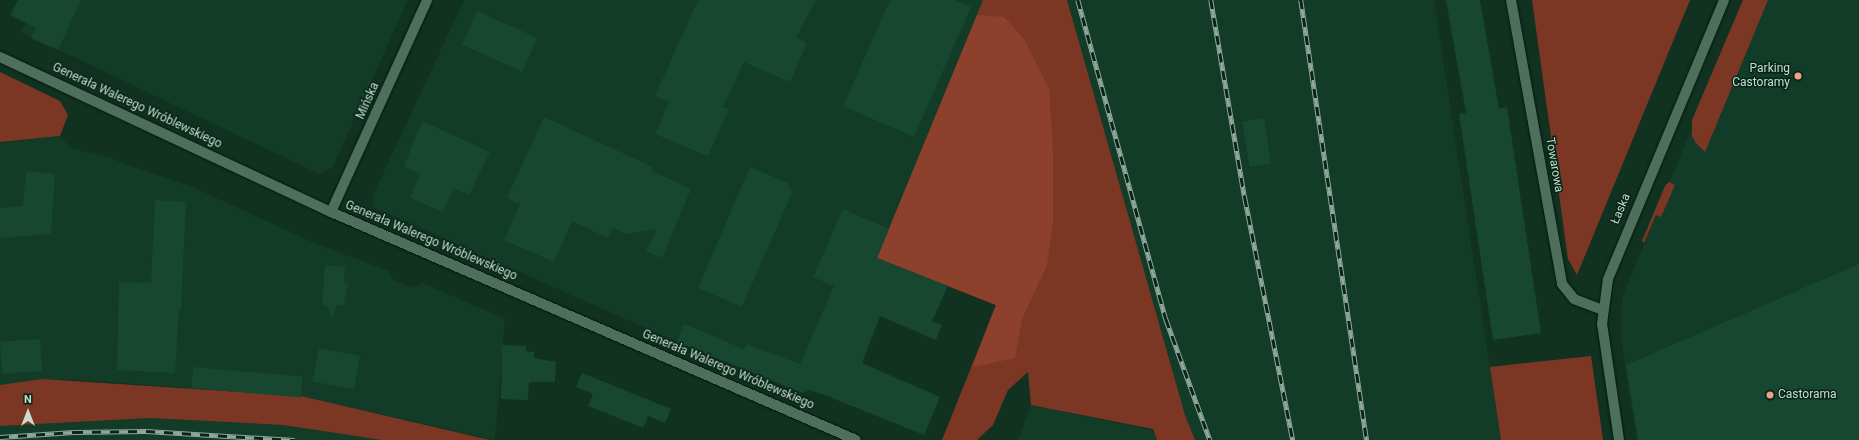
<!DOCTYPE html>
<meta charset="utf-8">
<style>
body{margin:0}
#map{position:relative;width:1859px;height:440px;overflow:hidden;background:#113121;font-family:Roboto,sans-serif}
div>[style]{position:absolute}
.built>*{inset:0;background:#123b28}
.green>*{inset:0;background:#7c3724}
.forest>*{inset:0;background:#8d412c}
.building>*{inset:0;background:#174731;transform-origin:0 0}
.roads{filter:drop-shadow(0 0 1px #00190b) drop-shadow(0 0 1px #00190b)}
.minor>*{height:10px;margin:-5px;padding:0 5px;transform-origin:5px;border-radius:5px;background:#4d6f5c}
.tertiary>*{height:10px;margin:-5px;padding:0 5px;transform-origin:5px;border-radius:5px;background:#4d6f5c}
.rail>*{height:4.5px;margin-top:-2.25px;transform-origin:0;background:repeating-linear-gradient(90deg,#062718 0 9px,#91a79b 0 18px);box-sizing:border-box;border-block:1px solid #91a79b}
.dots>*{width:11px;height:11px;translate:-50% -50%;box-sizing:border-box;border:2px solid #062718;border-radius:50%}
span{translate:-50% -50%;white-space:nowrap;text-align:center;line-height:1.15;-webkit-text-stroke:3px #062718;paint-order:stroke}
.poi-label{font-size:12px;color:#cadcd1}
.right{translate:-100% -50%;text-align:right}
.left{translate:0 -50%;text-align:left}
.street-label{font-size:12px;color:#cadcd1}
.north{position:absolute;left:8px;top:392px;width:40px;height:40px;-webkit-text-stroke:3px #062718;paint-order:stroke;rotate:0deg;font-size:11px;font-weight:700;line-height:16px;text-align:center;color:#cadcd1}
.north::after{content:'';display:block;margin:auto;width:14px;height:18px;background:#cadcd1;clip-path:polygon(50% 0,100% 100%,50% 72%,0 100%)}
</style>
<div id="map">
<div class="built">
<i style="clip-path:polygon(37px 0,408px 0,333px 167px,319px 174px,21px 32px)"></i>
<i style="clip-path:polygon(464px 0,983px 0,889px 229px,809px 390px,803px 393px,677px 342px,373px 207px,372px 197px)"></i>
<i style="clip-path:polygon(1067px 0,1434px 0,1501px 440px,1195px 440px,1185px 415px)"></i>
<i style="clip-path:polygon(1745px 0,1859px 0,1859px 440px,1637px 440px,1621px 340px,1622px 297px)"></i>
<i style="clip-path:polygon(60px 136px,71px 148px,109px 158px,195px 188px,314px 243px,389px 271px,394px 280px,401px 283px,414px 288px,423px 283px,505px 319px,495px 440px,301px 396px,94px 381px,42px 379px,0 385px,0 143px)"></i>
<i style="clip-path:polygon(1031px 405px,1153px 430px,1157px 440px,1018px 440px)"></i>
<i style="clip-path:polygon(150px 418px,283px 425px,382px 440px,0 440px,0 426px)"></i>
</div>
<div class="green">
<i style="clip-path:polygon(983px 0,1067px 0,1185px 415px,1195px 440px,1157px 440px,1153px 429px,1031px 405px,1028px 372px,1008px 390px,993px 425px,977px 440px,942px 440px,996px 305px,877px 258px)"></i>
<i style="clip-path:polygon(1532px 0,1690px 0,1577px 275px,1568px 259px)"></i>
<i style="clip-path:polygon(1743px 0,1768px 0,1705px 152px,1696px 143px,1692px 136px,1692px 120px)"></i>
<i style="clip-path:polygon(0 72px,60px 101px,68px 115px,60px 136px,0 142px)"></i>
<i style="clip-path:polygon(1669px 182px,1675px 185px,1661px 217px,1656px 215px,1644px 243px,1642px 241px,1665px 186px)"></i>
<i style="clip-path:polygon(1591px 356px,1603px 440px,1501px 440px,1490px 367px)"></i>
<i style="clip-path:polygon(42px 379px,301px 396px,490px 440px,382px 440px,283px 425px,150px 418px,0 426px,0 385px)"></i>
</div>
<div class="forest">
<i style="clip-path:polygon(977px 15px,1004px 17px,1024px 39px,1049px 89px,1053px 150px,1053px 223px,1047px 265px,1022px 319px,1015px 358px,972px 367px,996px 305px,877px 258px)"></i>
</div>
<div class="building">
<i style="clip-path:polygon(18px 0,81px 0,58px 50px,31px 38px,36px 28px,10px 15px)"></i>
<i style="clip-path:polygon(698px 0,816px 0,796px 37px,807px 43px,790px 82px,744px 62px,723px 107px,729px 109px,708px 156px,655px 134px,669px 102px,655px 96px)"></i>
<i style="clip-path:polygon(890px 0,954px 0,971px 7px,914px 137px,843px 106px)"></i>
<i style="clip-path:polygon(1446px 0,1480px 0,1499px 109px,1507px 107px,1541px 333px,1493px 340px,1459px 114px,1466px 113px)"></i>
<i style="left:477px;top:11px;width:66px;height:37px;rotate:24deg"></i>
<i style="clip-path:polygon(544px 117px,653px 167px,652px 171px,691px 189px,662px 258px,646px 251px,657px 229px,626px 234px,613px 228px,608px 238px,572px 221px,554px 262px,504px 240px,520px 204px,507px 198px)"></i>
<i style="left:1264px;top:118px;width:46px;height:22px;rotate:81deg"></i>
<i style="clip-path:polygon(422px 121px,490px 152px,469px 195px,453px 188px,443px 212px,410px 198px,420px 174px,404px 166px)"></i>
<i style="clip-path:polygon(750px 167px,788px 183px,792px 193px,742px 307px,698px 288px)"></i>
<i style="clip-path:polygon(26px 171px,55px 174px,51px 234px,0 238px,0 208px,23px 206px)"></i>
<i style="clip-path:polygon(155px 200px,186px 202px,181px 310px,179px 310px,175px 373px,117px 370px,119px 282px,151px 283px)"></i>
<i style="clip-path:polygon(843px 209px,889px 229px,877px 258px,948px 286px,932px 321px,942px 325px,936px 340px,880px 316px,862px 363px,940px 397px,924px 435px,822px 394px,809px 390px,803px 393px,677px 342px,684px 324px,744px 349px,747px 344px,800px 364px,834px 286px,813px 277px)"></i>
<i style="clip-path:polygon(1859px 264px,1859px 440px,1638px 440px,1626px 365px)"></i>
<i style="clip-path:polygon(325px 265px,345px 267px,344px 283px,348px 285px,343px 306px,337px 305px,333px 318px,326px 305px,322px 305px)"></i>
<i style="left:40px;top:339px;width:32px;height:40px;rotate:86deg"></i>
<i style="clip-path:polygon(502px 345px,526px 346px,526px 351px,534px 352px,534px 358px,556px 362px,555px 382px,529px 382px,528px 400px,501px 399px)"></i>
<i style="left:319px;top:348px;width:42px;height:34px;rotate:11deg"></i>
<i style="left:193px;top:367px;width:110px;height:21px;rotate:5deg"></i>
<i style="clip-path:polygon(582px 373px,671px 409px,665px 423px,648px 416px,643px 428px,588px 406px,593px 394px,576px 387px)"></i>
</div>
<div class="roads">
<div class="minor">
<i style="left:1511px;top:0;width:289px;rotate:79.8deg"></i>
<i style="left:1562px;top:284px;width:19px;rotate:51deg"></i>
<i style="left:1574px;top:299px;width:31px;rotate:21deg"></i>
<i style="left:331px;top:212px;width:233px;rotate:-65.6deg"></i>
<i style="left:1619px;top:440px;width:117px;rotate:-98.3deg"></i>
<i style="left:1602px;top:324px;width:45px;rotate:-82.4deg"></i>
<i style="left:1608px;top:279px;width:302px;rotate:-67.4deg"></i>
</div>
<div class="tertiary">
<i style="left:0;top:57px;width:365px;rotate:25.1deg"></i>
<i style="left:331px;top:212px;width:572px;rotate:23.47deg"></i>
</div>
</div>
<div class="rail">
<i style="left:1078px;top:0;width:331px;rotate:74.6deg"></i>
<i style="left:1166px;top:319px;width:129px;rotate:70deg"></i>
<i style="left:1211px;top:0;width:201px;rotate:80.3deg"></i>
<i style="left:1245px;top:198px;width:247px;rotate:78.8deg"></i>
<i style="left:1301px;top:0;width:445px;rotate:81.5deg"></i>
<i style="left:0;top:437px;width:74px;rotate:-3.9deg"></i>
<i style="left:74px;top:432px;width:72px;rotate:-0.8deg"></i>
<i style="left:146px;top:431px;width:149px;rotate:3.5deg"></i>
</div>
<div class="dots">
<i style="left:1798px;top:76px;background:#f49e87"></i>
<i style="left:1770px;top:395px;background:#f49e87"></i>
</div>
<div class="poi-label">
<span class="right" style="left:1790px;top:76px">Parking<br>Castoramy</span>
<span class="left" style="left:1778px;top:395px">Castorama</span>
</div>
<div class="street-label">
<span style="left:368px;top:101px;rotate:-66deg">Mińska</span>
<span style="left:137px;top:106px;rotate:25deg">Generała Walerego Wróblewskiego</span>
<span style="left:1554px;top:165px;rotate:80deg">Towarowa</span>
<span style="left:1621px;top:209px;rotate:-67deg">Łaska</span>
<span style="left:431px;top:241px;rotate:23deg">Generała Walerego Wróblewskiego</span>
<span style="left:728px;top:370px;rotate:23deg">Generała Walerego Wróblewskiego</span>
</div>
<div class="north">N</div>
</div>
